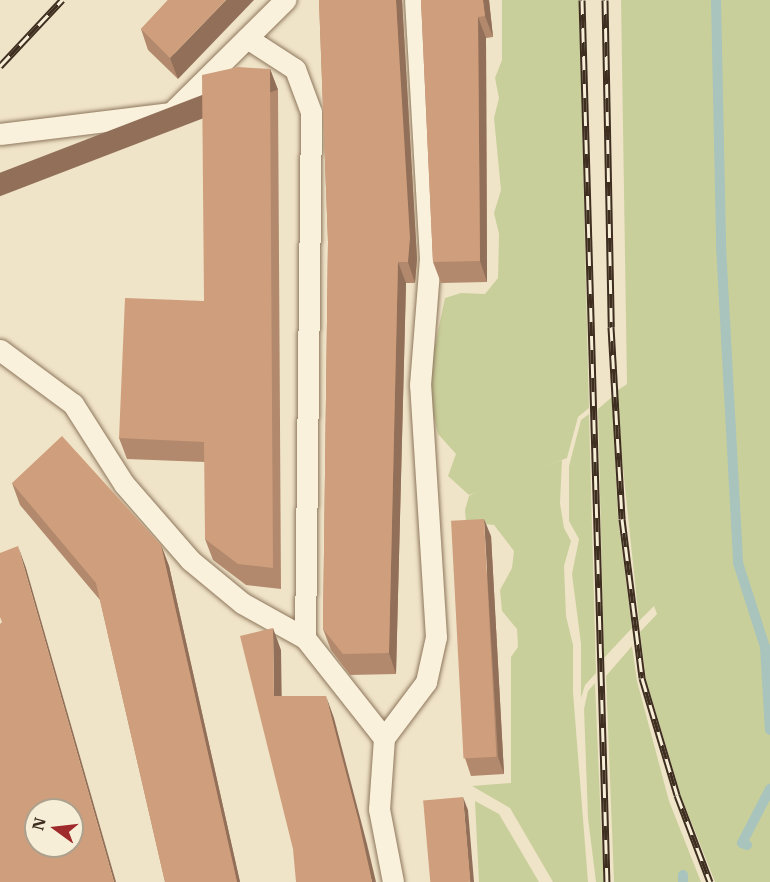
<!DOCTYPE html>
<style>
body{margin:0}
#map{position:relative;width:770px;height:882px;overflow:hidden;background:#f0e4c8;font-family:"IBM Plex Serif",serif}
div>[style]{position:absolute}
.green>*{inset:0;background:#c9cf9b}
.stream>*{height:10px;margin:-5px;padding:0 5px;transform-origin:5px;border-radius:5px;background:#a9c4bc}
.roads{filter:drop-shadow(0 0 2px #8d765c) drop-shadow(0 0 2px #8d765c)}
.lane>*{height:21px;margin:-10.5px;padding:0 10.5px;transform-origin:10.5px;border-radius:10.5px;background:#faf1dc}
.rail>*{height:7px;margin-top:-3.5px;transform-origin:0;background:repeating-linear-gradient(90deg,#f7eed8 0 14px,#3d2e20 0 28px);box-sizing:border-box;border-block:2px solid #3d2e20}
.wall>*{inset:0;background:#b2896c}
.shaded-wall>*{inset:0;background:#916f58;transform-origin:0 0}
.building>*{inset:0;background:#cf9f7d;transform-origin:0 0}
span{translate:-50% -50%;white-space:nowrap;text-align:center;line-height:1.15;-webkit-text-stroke:5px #f7eed8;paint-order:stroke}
.north{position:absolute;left:24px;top:798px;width:60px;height:60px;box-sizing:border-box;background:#f7eed8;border:2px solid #ada18e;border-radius:50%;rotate:285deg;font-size:16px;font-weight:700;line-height:24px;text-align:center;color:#3d2e20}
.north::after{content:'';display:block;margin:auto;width:21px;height:27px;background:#9e2a2b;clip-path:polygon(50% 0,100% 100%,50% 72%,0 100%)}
</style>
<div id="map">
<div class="green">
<i style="clip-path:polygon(502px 0,579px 0,589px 408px,578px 417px,567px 458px,469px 495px,448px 476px,456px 454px,438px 434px,431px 406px,431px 364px,445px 298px,461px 293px,485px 294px,498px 278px,499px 234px,494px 213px,501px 190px,494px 118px,499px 98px,495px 78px,502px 60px)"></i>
<i style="clip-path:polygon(621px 0,770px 0,770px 882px,715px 882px,681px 796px,646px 679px,640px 632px,657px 614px,654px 606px,639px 621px,615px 392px,627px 384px)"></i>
<i style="clip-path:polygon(612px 397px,618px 518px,632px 628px,604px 658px,598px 409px)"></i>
<i style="clip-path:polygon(589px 414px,596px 673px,585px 685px,581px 698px,581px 644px,572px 574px,579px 539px,569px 521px,569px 466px,581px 420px)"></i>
<i style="clip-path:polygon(562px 460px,560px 503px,564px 528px,571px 541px,564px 566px,566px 616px,573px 645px,573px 692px,588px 882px,553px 882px,510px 808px,472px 786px,511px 783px,511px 657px,518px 647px,517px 629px,502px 611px,500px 590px,512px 568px,514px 551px,494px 525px,466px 522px,465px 510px,469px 496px,481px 489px)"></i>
<i style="clip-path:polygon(632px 646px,637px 681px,669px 801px,701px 882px,614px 882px,606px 676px)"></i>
<i style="clip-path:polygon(595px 683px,601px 824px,604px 882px,596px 882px,588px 818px,584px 709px,588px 691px)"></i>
<i style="clip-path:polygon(475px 801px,499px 814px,539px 882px,479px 882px)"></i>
</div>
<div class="stream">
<i style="left:716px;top:0;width:246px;rotate:88.8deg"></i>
<i style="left:721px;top:246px;width:317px;rotate:86.9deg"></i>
<i style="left:738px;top:563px;width:88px;rotate:72.2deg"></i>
<i style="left:765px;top:647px;width:83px;rotate:86.6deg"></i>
<i style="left:747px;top:845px;width:5px;rotate:-158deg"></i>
<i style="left:742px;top:843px;width:61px;rotate:-62.6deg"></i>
<i style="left:683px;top:875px;width:7px;rotate:90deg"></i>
</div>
<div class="roads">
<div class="lane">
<i style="left:247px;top:38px;width:57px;rotate:32.9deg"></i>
<i style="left:295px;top:69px;width:46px;rotate:69.6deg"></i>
<i style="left:311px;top:112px;width:526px;rotate:90.65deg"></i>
<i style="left:0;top:134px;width:172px;rotate:-7deg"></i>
<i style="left:171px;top:113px;width:161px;rotate:-44.7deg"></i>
<i style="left:0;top:350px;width:91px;rotate:36.5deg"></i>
<i style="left:73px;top:404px;width:95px;rotate:57.5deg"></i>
<i style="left:124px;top:484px;width:101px;rotate:49deg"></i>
<i style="left:190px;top:560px;width:67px;rotate:39.6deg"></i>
<i style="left:242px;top:603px;width:72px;rotate:29.1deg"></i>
<i style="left:305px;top:638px;width:127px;rotate:51.7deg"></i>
<i style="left:384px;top:738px;width:71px;rotate:94deg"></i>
<i style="left:379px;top:809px;width:74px;rotate:79.1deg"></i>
<i style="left:384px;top:738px;width:70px;rotate:-53.1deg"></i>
<i style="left:426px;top:682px;width:46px;rotate:-77.5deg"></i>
<i style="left:436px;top:637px;width:253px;rotate:-93.6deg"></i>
<i style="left:420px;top:385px;width:126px;rotate:-85.5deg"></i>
<i style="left:430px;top:259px;width:259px;rotate:-93.3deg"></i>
</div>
</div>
<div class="rail">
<i style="left:582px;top:0;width:882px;rotate:88.38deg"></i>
<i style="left:605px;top:0;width:327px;rotate:88.9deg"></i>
<i style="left:611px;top:327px;width:192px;rotate:86.7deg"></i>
<i style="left:622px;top:519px;width:160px;rotate:82.8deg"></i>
<i style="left:642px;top:678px;width:122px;rotate:73.3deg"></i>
<i style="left:677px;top:795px;width:93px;rotate:69.2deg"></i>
<i style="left:0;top:66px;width:91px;rotate:-46.8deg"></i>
</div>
<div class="wall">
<i style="clip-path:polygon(168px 0,178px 79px,148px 50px,141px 29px)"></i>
<i style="clip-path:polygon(319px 0,402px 0,417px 259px,415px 283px,406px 283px,396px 674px,350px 675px,331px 650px,323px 629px,328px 242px)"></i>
<i style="clip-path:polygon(421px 0,489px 0,493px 37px,486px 38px,487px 282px,441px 283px,433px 262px)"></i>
<i style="clip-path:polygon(270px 69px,278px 90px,281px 589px,246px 585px,213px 560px,205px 539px,205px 462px,127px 459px,119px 438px,204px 301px)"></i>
<i style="clip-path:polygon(12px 483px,161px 545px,169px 566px,240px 882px,165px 882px,100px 600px,20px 505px)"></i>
<i style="clip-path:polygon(491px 536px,504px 774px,471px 776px,465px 758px)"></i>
</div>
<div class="shaded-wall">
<i style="clip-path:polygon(226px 0,254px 0,178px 79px,170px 58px)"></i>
<i style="clip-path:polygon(396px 0,402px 0,417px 259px,415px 283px,408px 262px)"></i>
<i style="clip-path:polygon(483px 0,489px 0,493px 37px,485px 16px)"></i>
<i style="clip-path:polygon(478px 17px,486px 38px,487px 282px,480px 261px)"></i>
<i style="left:270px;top:69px;width:22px;height:499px;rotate:69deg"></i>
<i style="clip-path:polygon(398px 262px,406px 283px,396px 674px,389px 653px)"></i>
<i style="clip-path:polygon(484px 519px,491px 536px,504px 774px,498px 757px)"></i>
<i style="clip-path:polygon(161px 545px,169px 566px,240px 882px,237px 882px)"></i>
<i style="clip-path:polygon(18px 546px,26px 568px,116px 882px,114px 882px)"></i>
<i style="clip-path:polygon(273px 628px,281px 650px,282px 717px,274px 696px)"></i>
<i style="clip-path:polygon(326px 696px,334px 718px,367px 844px,376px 882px,372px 882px)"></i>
<i style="clip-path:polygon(463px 797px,468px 810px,474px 882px,470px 882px)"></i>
</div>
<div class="building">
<i style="clip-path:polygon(168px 0,226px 0,170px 58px,141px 29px)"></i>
<i style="clip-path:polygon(319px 0,396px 0,410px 238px,408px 262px,398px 262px,389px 653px,343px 654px,323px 629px,328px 242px)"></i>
<i style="clip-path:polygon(421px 0,483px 0,485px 16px,478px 17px,480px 261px,433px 262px)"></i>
<i style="clip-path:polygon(238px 67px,270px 69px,273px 568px,238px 564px,205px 539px,204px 442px,119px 438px,125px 298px,204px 301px,202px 75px)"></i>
<i style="clip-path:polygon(62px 436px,161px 545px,237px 882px,165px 882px,96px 583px,12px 483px)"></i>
<i style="left:484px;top:519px;width:238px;height:33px;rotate:87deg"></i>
<i style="clip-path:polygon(evenodd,18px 546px,114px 882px,0 882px,0 624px,2px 622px,0 617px,0 553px,18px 546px,36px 810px,72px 810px,72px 846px,36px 846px,36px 810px)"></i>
<i style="clip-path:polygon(273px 628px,274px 696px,326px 696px,359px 822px,370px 872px,372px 882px,296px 882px,293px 849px,240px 636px)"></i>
<i style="left:463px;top:797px;width:85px;height:40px;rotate:85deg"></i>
</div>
<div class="north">N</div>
</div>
